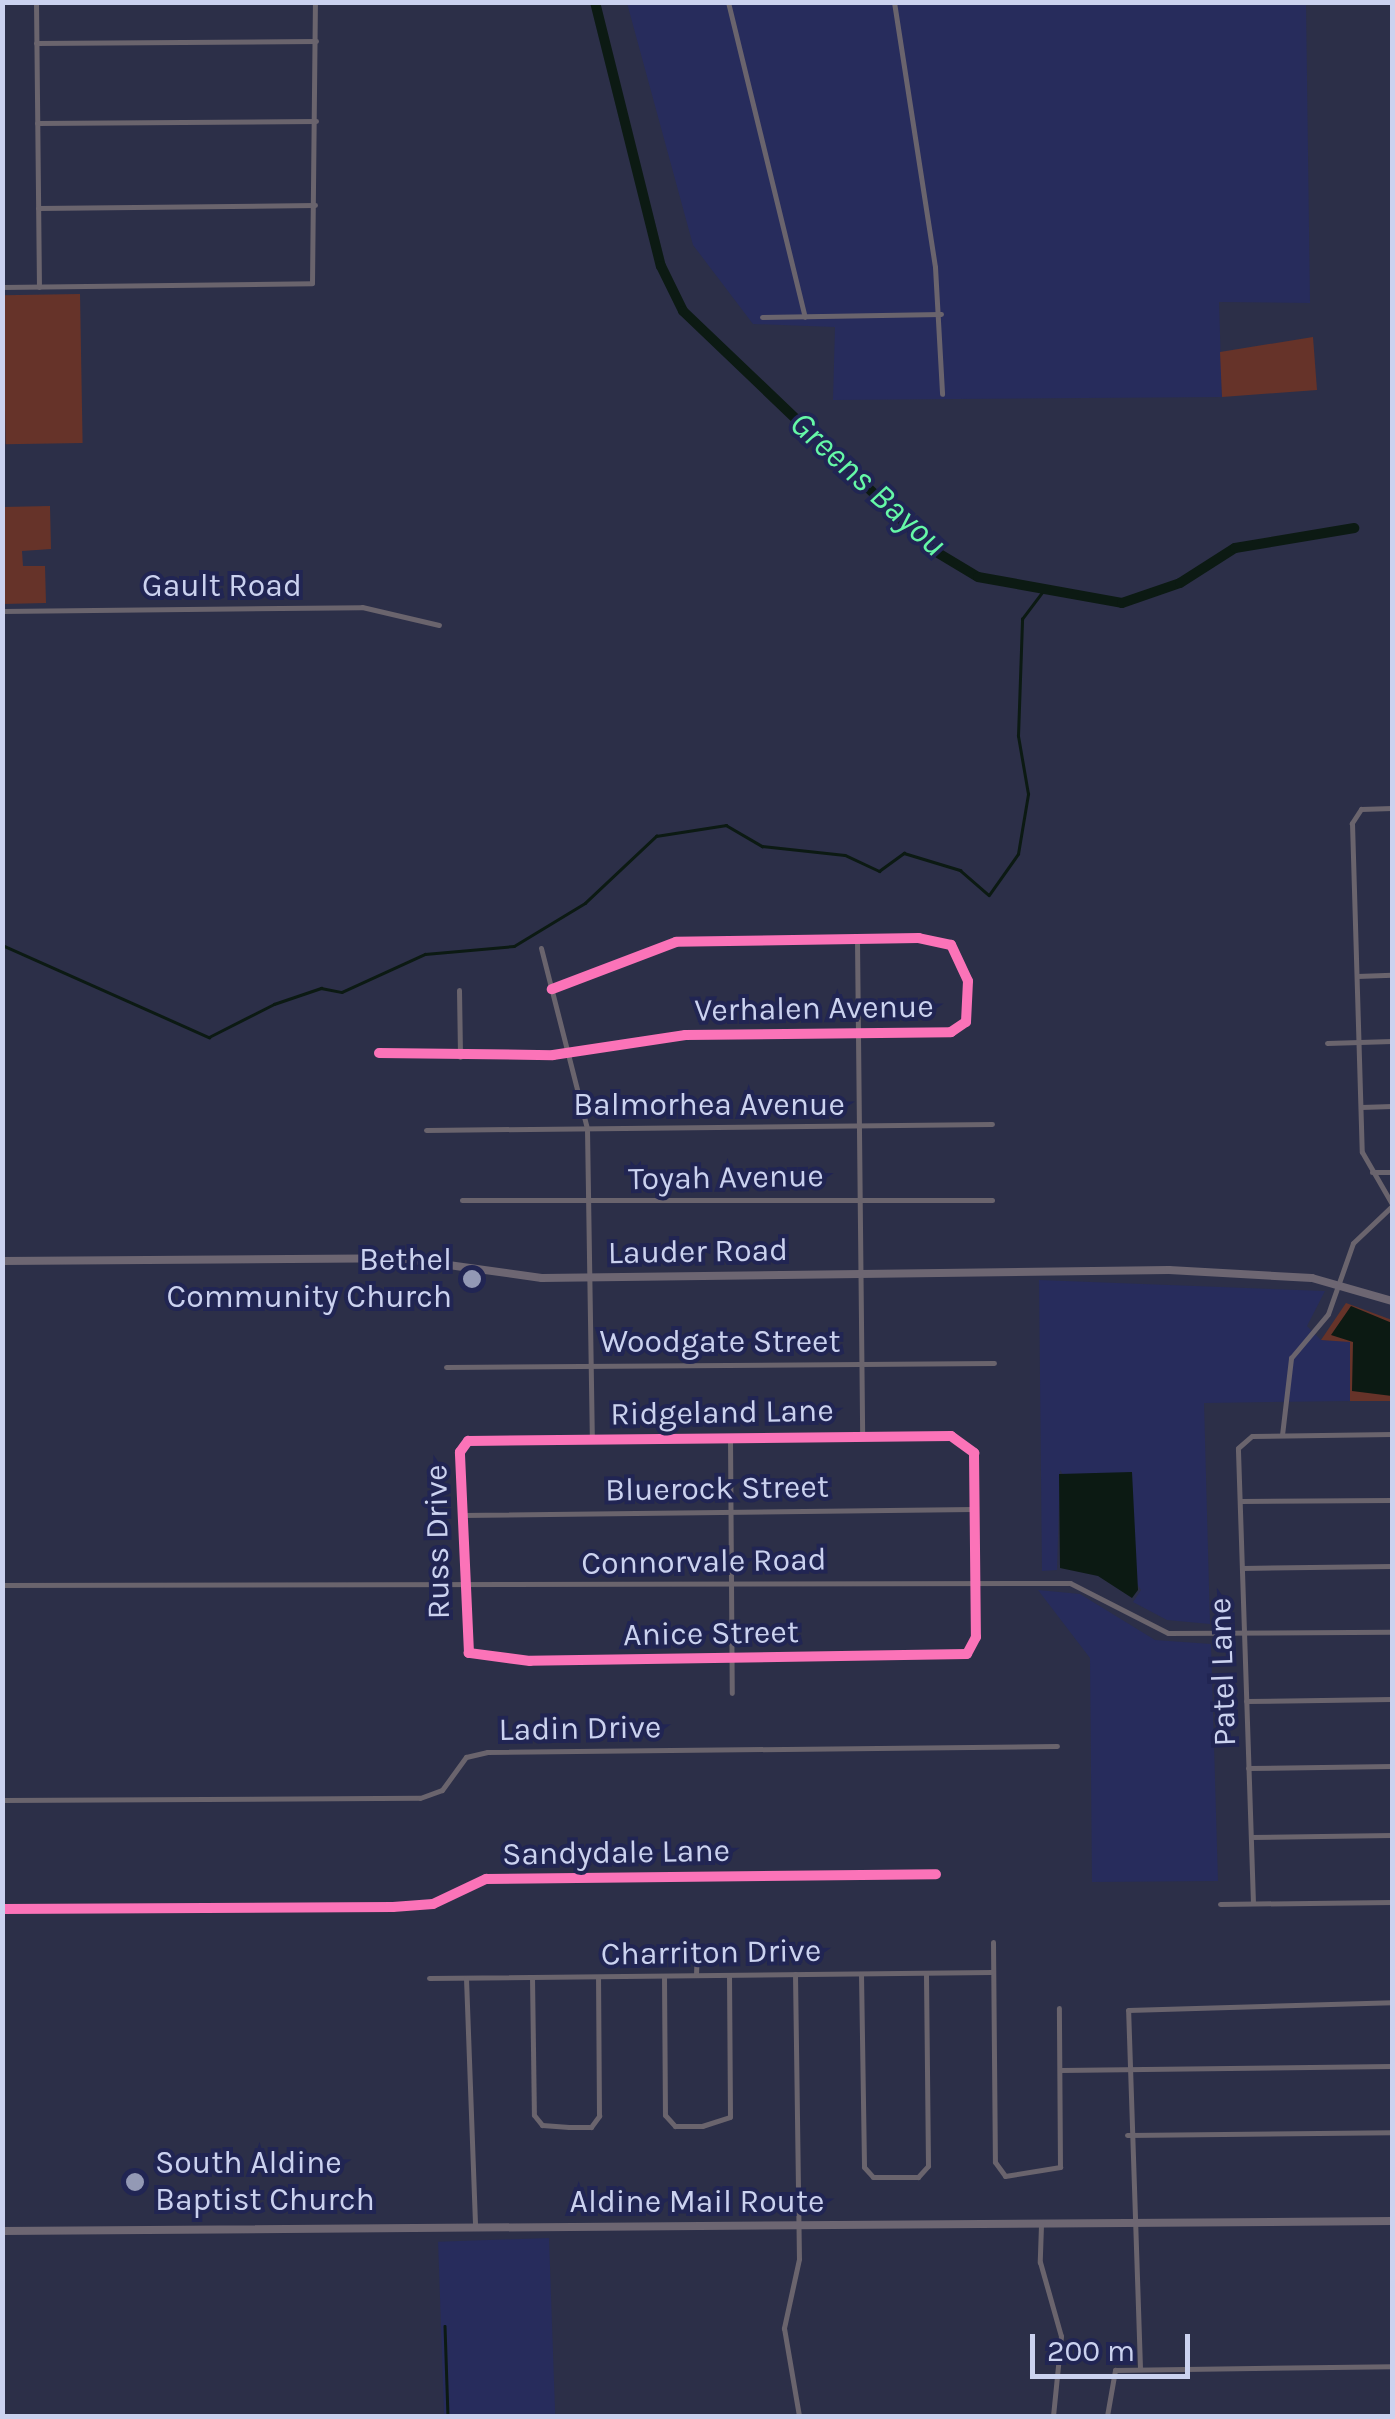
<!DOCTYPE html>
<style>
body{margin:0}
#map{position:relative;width:1395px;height:2419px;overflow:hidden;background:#2c2f48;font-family:Karla,sans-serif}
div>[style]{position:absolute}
.built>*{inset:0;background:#272c5c;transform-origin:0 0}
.green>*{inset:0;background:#663329;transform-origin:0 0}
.water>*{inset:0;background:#0c1a13}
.stream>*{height:2.5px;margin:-1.25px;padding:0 1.25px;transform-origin:1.25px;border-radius:1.25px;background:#0c1a13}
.river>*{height:10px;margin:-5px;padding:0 5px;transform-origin:5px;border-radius:5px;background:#0c1a13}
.street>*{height:5px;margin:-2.5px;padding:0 2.5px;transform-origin:2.5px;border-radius:2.5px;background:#6a646d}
.secondary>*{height:8px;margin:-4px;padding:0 4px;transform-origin:4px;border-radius:4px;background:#6d6672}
.cycleway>*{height:10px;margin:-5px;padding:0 5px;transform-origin:5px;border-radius:5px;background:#fb73b8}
.dots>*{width:28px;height:28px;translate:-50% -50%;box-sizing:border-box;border:5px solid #212553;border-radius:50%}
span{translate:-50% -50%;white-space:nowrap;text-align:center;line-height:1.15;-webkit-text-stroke:8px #212553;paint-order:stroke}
.street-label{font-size:32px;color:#cbd2ef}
.poi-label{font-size:32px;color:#cbd2ef}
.right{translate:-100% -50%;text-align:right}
.left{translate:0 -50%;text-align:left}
.water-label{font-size:35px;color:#65f8a7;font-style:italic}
.frame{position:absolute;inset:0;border:5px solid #cbd2ef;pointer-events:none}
.scale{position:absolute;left:1030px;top:2334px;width:160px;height:45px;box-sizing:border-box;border:5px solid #cbd2ef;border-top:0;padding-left:12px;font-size:30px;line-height:35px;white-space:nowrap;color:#cbd2ef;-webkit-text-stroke:8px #212553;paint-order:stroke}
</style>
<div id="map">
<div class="built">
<i style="clip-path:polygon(627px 3px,1306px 3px,1310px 303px,1219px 302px,1222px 397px,833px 400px,835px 327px,753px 324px,693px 245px)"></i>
<i style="clip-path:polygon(1039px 1280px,1325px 1291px,1307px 1326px,1321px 1340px,1350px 1341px,1350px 1401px,1204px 1403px,1210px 1624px,1167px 1620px,1133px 1602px,1141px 1590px,1060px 1470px,1057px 1570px,1042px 1571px)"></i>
<i style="clip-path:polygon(1038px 1590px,1080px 1594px,1155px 1640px,1211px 1644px,1218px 1881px,1092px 1882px,1090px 1658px)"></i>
<i style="left:549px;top:2238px;width:178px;height:111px;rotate:88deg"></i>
</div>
<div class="green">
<i style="left:80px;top:294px;width:149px;height:77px;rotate:89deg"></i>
<i style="clip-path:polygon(1313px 337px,1317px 390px,1222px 397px,1220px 352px)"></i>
<i style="clip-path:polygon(50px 506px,51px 549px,22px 551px,23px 566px,45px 566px,46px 603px,3px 604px,3px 507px)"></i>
<i style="clip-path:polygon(1346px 1303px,1392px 1320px,1392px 1401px,1350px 1401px,1350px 1342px,1321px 1340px)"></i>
</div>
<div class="water">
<i style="clip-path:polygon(1351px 1306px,1392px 1323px,1392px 1396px,1352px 1391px,1353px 1342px,1331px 1335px)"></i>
<i style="clip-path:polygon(1132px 1472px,1138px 1590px,1132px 1598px,1098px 1576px,1060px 1568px,1059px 1474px)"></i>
</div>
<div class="stream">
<i style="left:2px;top:945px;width:227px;rotate:24deg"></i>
<i style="left:209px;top:1037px;width:73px;rotate:-26.9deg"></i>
<i style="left:274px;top:1004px;width:50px;rotate:-18.8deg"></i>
<i style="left:321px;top:988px;width:21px;rotate:11deg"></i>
<i style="left:342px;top:992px;width:91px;rotate:-24.6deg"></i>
<i style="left:425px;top:954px;width:89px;rotate:-5.1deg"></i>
<i style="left:514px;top:946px;width:83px;rotate:-31.2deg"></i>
<i style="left:585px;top:903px;width:98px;rotate:-43.3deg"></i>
<i style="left:656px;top:836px;width:71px;rotate:-8.9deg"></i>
<i style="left:726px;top:825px;width:42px;rotate:30.3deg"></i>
<i style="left:762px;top:846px;width:83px;rotate:6.2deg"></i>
<i style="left:845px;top:855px;width:38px;rotate:25deg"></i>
<i style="left:879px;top:871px;width:31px;rotate:-36deg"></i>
<i style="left:904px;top:853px;width:59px;rotate:16.9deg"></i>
<i style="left:960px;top:870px;width:38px;rotate:41deg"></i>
<i style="left:989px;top:895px;width:50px;rotate:-54.7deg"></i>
<i style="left:1018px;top:854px;width:61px;rotate:-80.5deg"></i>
<i style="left:1028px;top:794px;width:59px;rotate:-99.8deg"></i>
<i style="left:1018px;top:736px;width:117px;rotate:-88deg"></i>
<i style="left:1022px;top:619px;width:38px;rotate:-53deg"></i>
<i style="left:445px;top:2326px;width:90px;rotate:88.1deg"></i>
</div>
<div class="river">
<i style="left:595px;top:2px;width:272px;rotate:76deg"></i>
<i style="left:661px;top:266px;width:50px;rotate:63.9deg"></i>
<i style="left:683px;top:311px;width:346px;rotate:43.7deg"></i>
<i style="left:933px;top:550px;width:52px;rotate:31deg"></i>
<i style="left:978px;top:577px;width:146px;rotate:10.2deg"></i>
<i style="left:1122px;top:603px;width:61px;rotate:-19deg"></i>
<i style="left:1180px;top:583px;width:65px;rotate:-32.5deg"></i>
<i style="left:1235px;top:548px;width:121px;rotate:-9.5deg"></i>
</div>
<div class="street">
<i style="left:36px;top:2px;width:285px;rotate:89.4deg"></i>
<i style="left:728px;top:2px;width:324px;rotate:76.3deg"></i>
<i style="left:894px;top:2px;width:268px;rotate:81.2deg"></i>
<i style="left:935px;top:267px;width:127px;rotate:86.8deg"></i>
<i style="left:36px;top:43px;width:280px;rotate:-0.4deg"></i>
<i style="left:37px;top:123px;width:279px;rotate:-0.4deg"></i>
<i style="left:38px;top:208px;width:277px;rotate:-0.6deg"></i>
<i style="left:2px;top:287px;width:310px;rotate:-0.7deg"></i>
<i style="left:312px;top:283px;width:281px;rotate:-89.4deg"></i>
<i style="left:762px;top:317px;width:179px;rotate:-1deg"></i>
<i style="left:2px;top:611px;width:360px;rotate:-0.6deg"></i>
<i style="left:362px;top:607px;width:79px;rotate:13.2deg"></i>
<i style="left:1392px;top:808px;width:31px;rotate:178deg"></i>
<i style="left:1361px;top:809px;width:17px;rotate:123deg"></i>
<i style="left:1352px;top:823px;width:329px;rotate:88.3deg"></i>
<i style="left:1362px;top:1152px;width:60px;rotate:60deg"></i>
<i style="left:857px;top:940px;width:496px;rotate:89.4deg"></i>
<i style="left:541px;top:948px;width:187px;rotate:75.7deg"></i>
<i style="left:587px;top:1129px;width:310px;rotate:89.1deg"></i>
<i style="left:1357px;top:976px;width:35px;rotate:-2deg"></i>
<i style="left:459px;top:990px;width:67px;rotate:89.1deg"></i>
<i style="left:1327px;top:1043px;width:65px;rotate:-1.8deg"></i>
<i style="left:379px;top:1053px;width:174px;rotate:0.7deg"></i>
<i style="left:553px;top:1055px;width:134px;rotate:-8.6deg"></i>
<i style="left:685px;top:1035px;width:266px;rotate:-0.6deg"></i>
<i style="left:951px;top:1032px;width:18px;rotate:-34deg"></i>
<i style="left:966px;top:1022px;width:41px;rotate:-87.2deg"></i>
<i style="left:968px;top:981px;width:40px;rotate:-115deg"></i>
<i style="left:951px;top:945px;width:33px;rotate:-168deg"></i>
<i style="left:919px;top:938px;width:243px;rotate:179.1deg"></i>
<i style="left:676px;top:942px;width:133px;rotate:159.2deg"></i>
<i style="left:1361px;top:1107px;width:31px;rotate:-2deg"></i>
<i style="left:426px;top:1130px;width:566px;rotate:-0.61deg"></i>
<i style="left:1372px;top:1172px;width:20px"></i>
<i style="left:462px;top:1200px;width:530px"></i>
<i style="left:446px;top:1367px;width:548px;rotate:-0.42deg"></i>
<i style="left:1282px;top:1435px;width:78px;rotate:-83.3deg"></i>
<i style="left:1291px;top:1358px;width:57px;rotate:-49.9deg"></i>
<i style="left:1328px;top:1314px;width:75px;rotate:-70.6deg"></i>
<i style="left:1353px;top:1243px;width:54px;rotate:-43.5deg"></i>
<i style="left:951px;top:1436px;width:29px;rotate:36deg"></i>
<i style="left:974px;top:1453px;width:184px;rotate:89.4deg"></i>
<i style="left:976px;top:1637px;width:19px;rotate:118deg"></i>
<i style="left:967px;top:1654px;width:437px;rotate:179.1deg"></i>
<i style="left:530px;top:1661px;width:62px;rotate:-172.5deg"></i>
<i style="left:469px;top:1653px;width:201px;rotate:-92.6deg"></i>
<i style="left:460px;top:1452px;width:14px;rotate:-54deg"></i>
<i style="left:468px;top:1441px;width:483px;rotate:-0.6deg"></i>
<i style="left:730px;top:1438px;width:255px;rotate:89.6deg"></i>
<i style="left:1240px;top:1501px;width:152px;rotate:-0.4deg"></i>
<i style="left:461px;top:1515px;width:512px;rotate:-0.67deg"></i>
<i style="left:1242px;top:1568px;width:150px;rotate:-0.8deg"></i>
<i style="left:2px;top:1585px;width:1068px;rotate:-0.11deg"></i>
<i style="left:1070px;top:1583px;width:110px;rotate:27deg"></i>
<i style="left:1168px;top:1633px;width:224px;rotate:-0.3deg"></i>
<i style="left:1246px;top:1701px;width:146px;rotate:-0.8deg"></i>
<i style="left:1248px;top:1768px;width:144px;rotate:-0.8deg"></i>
<i style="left:2px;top:1800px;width:418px;rotate:-0.3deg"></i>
<i style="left:420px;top:1798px;width:23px;rotate:-20deg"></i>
<i style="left:442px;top:1790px;width:41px;rotate:-54deg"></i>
<i style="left:466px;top:1757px;width:22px;rotate:-13deg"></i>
<i style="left:487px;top:1752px;width:570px;rotate:-0.6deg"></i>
<i style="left:1251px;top:1837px;width:141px;rotate:-0.8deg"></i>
<i style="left:1253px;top:1903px;width:455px;rotate:-91.9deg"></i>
<i style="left:1238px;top:1448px;width:18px;rotate:-41deg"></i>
<i style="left:1252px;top:1436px;width:140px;rotate:-0.8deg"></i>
<i style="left:1220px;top:1904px;width:172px;rotate:-0.7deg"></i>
<i style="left:2px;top:1909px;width:391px;rotate:-0.3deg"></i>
<i style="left:393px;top:1907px;width:40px;rotate:-4.3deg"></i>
<i style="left:433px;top:1904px;width:59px;rotate:-25.3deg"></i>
<i style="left:486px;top:1879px;width:450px;rotate:-0.6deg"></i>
<i style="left:993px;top:1942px;width:220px;rotate:89.5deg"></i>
<i style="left:995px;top:2162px;width:17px;rotate:54deg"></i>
<i style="left:1005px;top:2176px;width:56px;rotate:-9.3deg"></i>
<i style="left:1060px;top:2167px;width:159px;rotate:-90.4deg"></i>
<i style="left:795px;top:1974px;width:285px;rotate:89.2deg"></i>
<i style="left:799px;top:2259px;width:71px;rotate:102.3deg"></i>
<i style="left:784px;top:2328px;width:89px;rotate:80.3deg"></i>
<i style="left:861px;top:1974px;width:193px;rotate:89.1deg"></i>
<i style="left:864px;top:2167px;width:13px;rotate:48deg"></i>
<i style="left:873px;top:2177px;width:45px"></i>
<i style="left:918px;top:2177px;width:15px;rotate:-48deg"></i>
<i style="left:928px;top:2166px;width:193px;rotate:-90.6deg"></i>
<i style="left:696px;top:1975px;width:30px;rotate:-88deg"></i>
<i style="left:664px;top:1976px;width:139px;rotate:89.6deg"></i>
<i style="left:665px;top:2115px;width:15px;rotate:48deg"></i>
<i style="left:675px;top:2126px;width:27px"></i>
<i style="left:702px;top:2126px;width:29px;rotate:-18deg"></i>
<i style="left:730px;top:2117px;width:142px;rotate:-90.4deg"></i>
<i style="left:532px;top:1977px;width:138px;rotate:89.2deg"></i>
<i style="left:534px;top:2115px;width:13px;rotate:51deg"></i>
<i style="left:542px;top:2125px;width:27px;rotate:4deg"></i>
<i style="left:569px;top:2127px;width:22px"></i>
<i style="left:591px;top:2127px;width:14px;rotate:-54deg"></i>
<i style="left:599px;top:2116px;width:139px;rotate:-90.4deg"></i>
<i style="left:429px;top:1978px;width:563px;rotate:-0.61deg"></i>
<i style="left:466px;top:1978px;width:250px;rotate:87.9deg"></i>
<i style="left:1060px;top:2070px;width:332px;rotate:-0.7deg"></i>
<i style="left:1127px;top:2135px;width:265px;rotate:-0.6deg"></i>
<i style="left:1041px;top:2225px;width:37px;rotate:92deg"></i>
<i style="left:1040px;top:2262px;width:77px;rotate:74.2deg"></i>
<i style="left:1061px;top:2336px;width:80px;rotate:95.7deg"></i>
<i style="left:1140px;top:2368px;width:358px;rotate:-91.9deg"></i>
<i style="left:1128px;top:2010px;width:264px;rotate:-1.7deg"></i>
<i style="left:1107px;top:2416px;width:47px;rotate:-80.1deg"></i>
<i style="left:1115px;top:2370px;width:277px;rotate:-0.8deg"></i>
</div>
<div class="secondary">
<i style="left:2px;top:1261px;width:396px;rotate:-0.4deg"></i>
<i style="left:398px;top:1258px;width:145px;rotate:7.9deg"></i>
<i style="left:542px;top:1278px;width:627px;rotate:-0.73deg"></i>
<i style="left:1169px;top:1270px;width:143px;rotate:3.2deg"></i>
<i style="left:1312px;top:1278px;width:83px;rotate:16deg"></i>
<i style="left:2px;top:2231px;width:1390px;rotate:-0.41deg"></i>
</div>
<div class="cycleway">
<i style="left:379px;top:1053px;width:174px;rotate:0.7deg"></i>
<i style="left:553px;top:1055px;width:134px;rotate:-8.6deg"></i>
<i style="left:685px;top:1035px;width:266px;rotate:-0.6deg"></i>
<i style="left:951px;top:1032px;width:18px;rotate:-34deg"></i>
<i style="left:966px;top:1022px;width:41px;rotate:-87.2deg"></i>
<i style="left:968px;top:981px;width:40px;rotate:-115deg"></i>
<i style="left:951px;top:945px;width:33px;rotate:-168deg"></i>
<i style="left:919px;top:938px;width:243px;rotate:179.1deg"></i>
<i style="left:676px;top:942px;width:133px;rotate:159.2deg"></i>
<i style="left:951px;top:1436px;width:29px;rotate:36deg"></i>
<i style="left:974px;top:1453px;width:184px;rotate:89.4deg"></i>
<i style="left:976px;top:1637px;width:19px;rotate:118deg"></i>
<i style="left:967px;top:1654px;width:437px;rotate:179.1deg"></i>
<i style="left:530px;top:1661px;width:62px;rotate:-172.5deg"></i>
<i style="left:469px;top:1653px;width:201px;rotate:-92.6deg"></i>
<i style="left:460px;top:1452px;width:14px;rotate:-54deg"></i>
<i style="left:468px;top:1441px;width:483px;rotate:-0.6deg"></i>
<i style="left:2px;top:1909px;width:391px;rotate:-0.3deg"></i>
<i style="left:393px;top:1907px;width:40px;rotate:-4.3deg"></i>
<i style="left:433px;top:1904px;width:59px;rotate:-25.3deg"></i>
<i style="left:486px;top:1879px;width:450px;rotate:-0.6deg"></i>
</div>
<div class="dots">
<i style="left:472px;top:1279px;background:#9399b5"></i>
<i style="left:135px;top:2182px;background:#9399b5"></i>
</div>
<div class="street-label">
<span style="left:222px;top:586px">Gault Road</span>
<span style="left:814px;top:1009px;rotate:-1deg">Verhalen Avenue</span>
<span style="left:709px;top:1105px">Balmorhea Avenue</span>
<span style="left:726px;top:1178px;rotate:-1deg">Toyah Avenue</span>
<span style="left:698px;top:1252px;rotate:-1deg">Lauder Road</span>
<span style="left:720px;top:1342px">Woodgate Street</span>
<span style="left:722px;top:1413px;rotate:-1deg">Ridgeland Lane</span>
<span style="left:717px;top:1489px;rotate:-1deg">Bluerock Street</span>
<span style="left:438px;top:1542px;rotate:-91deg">Russ Drive</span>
<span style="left:704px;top:1562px;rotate:-1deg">Connorvale Road</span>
<span style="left:711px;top:1634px;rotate:-1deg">Anice Street</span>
<span style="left:1223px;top:1672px;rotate:-92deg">Patel Lane</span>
<span style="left:580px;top:1729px;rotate:-1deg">Ladin Drive</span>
<span style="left:616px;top:1853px;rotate:-1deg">Sandydale Lane</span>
<span style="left:711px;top:1953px;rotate:-1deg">Charriton Drive</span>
<span style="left:697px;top:2202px">Aldine Mail Route</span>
</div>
<div class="poi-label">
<span class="right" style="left:452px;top:1279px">Bethel<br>Community Church</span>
<span class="left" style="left:155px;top:2182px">South Aldine<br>Baptist Church</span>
</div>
<div class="water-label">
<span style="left:868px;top:484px;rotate:42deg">Greens Bayou</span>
</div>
<div class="frame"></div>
<div class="scale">200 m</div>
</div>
